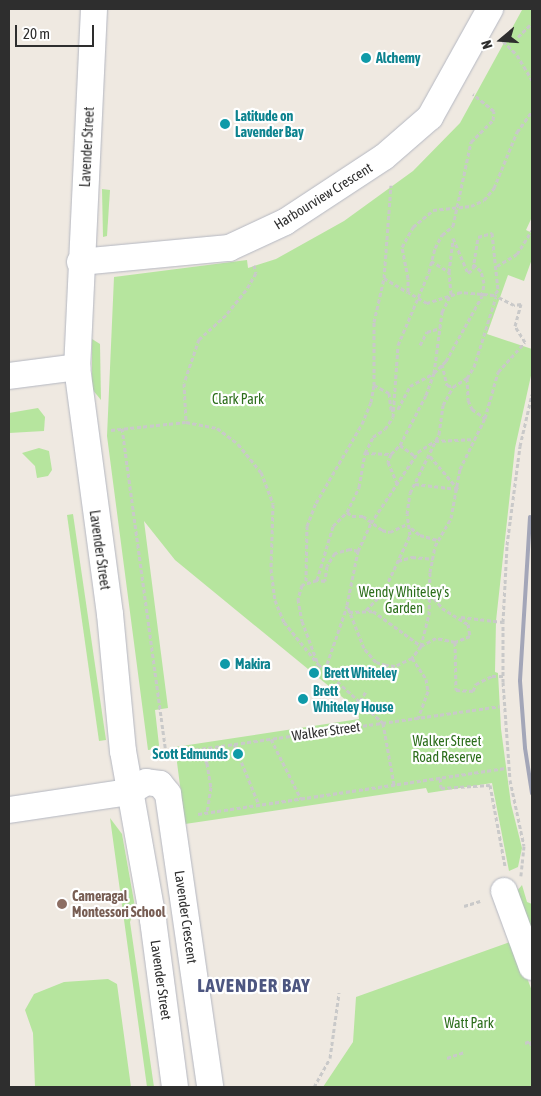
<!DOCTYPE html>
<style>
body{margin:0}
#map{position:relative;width:541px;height:1096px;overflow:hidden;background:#efe9e1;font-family:"Asap Condensed",sans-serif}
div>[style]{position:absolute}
.green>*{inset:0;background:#b6e59e}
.path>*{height:3px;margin-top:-1.5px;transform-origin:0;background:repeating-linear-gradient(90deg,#c9c9c9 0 4px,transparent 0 6.5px)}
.roads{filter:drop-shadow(0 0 1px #b4b7c1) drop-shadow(0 0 1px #b4b7c1)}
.minor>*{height:26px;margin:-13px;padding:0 13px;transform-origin:13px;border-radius:13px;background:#fff}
.rail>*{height:4px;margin:-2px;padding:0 2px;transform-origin:2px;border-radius:2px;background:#a3a6b8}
.path-bridge>*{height:3px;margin-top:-1.5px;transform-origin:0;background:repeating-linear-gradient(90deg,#c9c9c9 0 4px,transparent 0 6.5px)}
.dots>*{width:14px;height:14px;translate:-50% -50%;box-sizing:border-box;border:2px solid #fff;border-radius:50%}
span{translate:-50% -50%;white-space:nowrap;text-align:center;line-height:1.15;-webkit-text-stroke:4.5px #fff;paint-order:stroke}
.culture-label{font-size:14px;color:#0d838f;font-weight:700}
.left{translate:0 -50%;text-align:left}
.right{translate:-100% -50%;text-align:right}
.street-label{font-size:14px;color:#2e2e2e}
.park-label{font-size:14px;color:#2c6e1b}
.education-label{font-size:14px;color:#785e54;font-weight:700}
.district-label{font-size:19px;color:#4d5680;font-weight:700;letter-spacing:1px}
.frame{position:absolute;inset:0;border:10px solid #2e2e2e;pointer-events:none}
.north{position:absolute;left:476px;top:15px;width:50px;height:50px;-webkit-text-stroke:4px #fff;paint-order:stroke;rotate:252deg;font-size:14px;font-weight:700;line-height:20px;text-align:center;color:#2e2e2e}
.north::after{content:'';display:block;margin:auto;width:18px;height:22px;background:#2e2e2e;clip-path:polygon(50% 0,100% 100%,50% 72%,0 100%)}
.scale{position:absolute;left:15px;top:25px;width:79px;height:22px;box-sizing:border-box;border:2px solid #2e2e2e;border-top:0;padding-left:6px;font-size:15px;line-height:18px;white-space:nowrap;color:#2e2e2e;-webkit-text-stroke:4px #fff;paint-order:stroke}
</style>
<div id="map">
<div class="green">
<i style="clip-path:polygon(532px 9px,532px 217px,526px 230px,532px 233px,532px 259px,524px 281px,508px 275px,487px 334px,532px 349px,532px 371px,515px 448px,496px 621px,495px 672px,498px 673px,501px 729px,511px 804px,522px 848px,518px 867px,509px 871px,492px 783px,428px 793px,426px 788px,185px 824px,175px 747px,359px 719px,358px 710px,175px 560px,144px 521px,168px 708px,155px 710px,159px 745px,158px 749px,148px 750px,107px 436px,114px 277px,247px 260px,248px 268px,276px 259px,344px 221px,413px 171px,460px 123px,522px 10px)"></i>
<i style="clip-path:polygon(102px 189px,110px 190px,107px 236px,103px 237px)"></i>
<i style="clip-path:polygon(92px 339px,100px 344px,101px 400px,92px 389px)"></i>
<i style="clip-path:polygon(38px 408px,45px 417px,44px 431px,9px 433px,9px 413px)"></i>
<i style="clip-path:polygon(39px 448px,49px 451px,52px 470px,48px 476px,37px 478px,35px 466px,22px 453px)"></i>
<i style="clip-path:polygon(73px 514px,106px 740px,99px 741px,67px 515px)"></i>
<i style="clip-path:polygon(110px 818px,122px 834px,135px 907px,130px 922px,154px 1087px,147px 1087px)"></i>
<i style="clip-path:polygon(522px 885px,527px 902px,532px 904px,532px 949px,516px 892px)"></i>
<i style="clip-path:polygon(513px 941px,532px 991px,532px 1087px,323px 1087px,353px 1042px,356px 997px)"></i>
<i style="clip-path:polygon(108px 979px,117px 984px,131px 1087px,35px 1087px,33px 1033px,25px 1010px,34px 994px,64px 982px)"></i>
</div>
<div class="path">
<i style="left:518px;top:37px;width:20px;rotate:-45deg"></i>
<i style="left:503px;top:41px;width:20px;rotate:45deg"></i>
<i style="left:517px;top:55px;width:29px;rotate:59deg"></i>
<i style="left:431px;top:261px;width:21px;rotate:31deg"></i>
<i style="left:449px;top:272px;width:34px;rotate:-83deg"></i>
<i style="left:453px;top:238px;width:38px;rotate:67deg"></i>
<i style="left:468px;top:273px;width:6px;rotate:-39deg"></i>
<i style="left:473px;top:269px;width:32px;rotate:-81deg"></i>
<i style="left:478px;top:237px;width:15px;rotate:-16deg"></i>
<i style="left:492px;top:233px;width:57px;rotate:84deg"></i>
<i style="left:498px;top:290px;width:6px;rotate:129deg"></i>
<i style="left:254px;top:265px;width:8px;rotate:76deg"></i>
<i style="left:256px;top:273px;width:20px;rotate:120deg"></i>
<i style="left:246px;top:290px;width:32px;rotate:129deg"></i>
<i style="left:226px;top:315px;width:36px;rotate:138deg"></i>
<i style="left:199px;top:339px;width:46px;rotate:108.8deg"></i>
<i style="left:184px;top:383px;width:39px;rotate:87deg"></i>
<i style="left:186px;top:422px;width:32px;rotate:11deg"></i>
<i style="left:217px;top:428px;width:26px;rotate:37deg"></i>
<i style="left:238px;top:444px;width:36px;rotate:51deg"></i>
<i style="left:261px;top:472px;width:34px;rotate:69deg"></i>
<i style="left:273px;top:504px;width:65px;rotate:91.8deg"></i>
<i style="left:271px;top:569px;width:31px;rotate:83deg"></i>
<i style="left:275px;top:600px;width:24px;rotate:68deg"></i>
<i style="left:284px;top:622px;width:54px;rotate:51deg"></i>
<i style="left:318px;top:664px;width:88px;rotate:42.2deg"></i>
<i style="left:383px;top:723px;width:63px;rotate:79.9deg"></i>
<i style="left:497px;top:266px;width:23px;rotate:-31deg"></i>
<i style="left:517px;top:254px;width:28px;rotate:-58deg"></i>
<i style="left:384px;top:278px;width:27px;rotate:31deg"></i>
<i style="left:420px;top:345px;width:15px;rotate:-62deg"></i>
<i style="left:427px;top:332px;width:14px;rotate:-17deg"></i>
<i style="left:442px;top:364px;width:22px;rotate:77deg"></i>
<i style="left:447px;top:385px;width:6px;rotate:18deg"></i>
<i style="left:453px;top:387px;width:17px;rotate:-33deg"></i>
<i style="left:467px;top:378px;width:13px;rotate:-58deg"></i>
<i style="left:474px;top:367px;width:73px;rotate:-72.6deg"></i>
<i style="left:467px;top:378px;width:22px;rotate:87deg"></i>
<i style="left:468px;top:400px;width:10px;rotate:66deg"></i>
<i style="left:472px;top:409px;width:16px;rotate:35deg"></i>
<i style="left:374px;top:385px;width:17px;rotate:28deg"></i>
<i style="left:389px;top:393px;width:17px;rotate:83deg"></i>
<i style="left:391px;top:410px;width:7px;rotate:-8deg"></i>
<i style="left:398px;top:409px;width:26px;rotate:-62deg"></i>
<i style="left:410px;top:386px;width:27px;rotate:-28deg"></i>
<i style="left:434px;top:373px;width:17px;rotate:-45deg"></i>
<i style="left:446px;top:361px;width:74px;rotate:-61deg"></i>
<i style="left:482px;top:296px;width:13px;rotate:-81deg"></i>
<i style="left:484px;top:283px;width:12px;rotate:-104deg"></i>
<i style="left:481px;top:271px;width:11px;rotate:-139deg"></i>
<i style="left:122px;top:428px;width:329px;rotate:82.3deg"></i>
<i style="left:111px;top:430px;width:75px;rotate:-6.1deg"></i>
<i style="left:400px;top:445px;width:19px;rotate:36deg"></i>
<i style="left:365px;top:453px;width:26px;rotate:2deg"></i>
<i style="left:391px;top:454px;width:13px;rotate:-45deg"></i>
<i style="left:400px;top:445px;width:56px;rotate:-62.5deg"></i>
<i style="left:426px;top:395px;width:23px;rotate:-70deg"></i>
<i style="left:434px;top:373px;width:62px;rotate:-82.5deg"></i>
<i style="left:442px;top:312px;width:20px;rotate:-63deg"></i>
<i style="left:451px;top:294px;width:22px;rotate:-95deg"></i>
<i style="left:391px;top:454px;width:9px;rotate:111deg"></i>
<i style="left:388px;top:462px;width:23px;rotate:67deg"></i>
<i style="left:415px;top:484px;width:43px;rotate:6.6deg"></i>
<i style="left:458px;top:489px;width:45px;rotate:-130.5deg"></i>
<i style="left:347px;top:512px;width:6px;rotate:39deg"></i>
<i style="left:352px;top:516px;width:11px"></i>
<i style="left:363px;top:516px;width:24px;rotate:36deg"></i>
<i style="left:382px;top:530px;width:8px;rotate:14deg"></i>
<i style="left:390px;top:532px;width:19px;rotate:-25deg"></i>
<i style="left:411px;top:528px;width:11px;rotate:38deg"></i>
<i style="left:420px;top:535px;width:19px;rotate:16deg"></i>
<i style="left:358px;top:551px;width:31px;rotate:-65deg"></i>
<i style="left:371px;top:523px;width:85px;rotate:-56.5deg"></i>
<i style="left:418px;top:452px;width:20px;rotate:-33deg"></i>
<i style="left:435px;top:441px;width:41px;rotate:-2.8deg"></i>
<i style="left:398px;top:561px;width:15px;rotate:-16deg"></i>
<i style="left:412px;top:557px;width:21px;rotate:5deg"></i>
<i style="left:317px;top:580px;width:16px;rotate:162deg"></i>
<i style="left:302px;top:585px;width:15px;rotate:106deg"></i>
<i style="left:298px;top:599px;width:22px;rotate:80deg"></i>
<i style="left:302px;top:621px;width:46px;rotate:69.6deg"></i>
<i style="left:306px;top:581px;width:55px;rotate:-89deg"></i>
<i style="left:307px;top:526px;width:25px;rotate:-69deg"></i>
<i style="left:316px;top:503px;width:91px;rotate:-59.8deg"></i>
<i style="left:362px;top:424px;width:24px;rotate:-68deg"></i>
<i style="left:371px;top:402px;width:17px;rotate:-80deg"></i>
<i style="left:374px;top:385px;width:63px;rotate:-90deg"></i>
<i style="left:374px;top:322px;width:45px;rotate:-77.2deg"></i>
<i style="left:384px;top:278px;width:93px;rotate:-85.7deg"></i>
<i style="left:430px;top:593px;width:19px;rotate:51deg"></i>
<i style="left:442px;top:608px;width:31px;rotate:32deg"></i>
<i style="left:468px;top:624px;width:12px;rotate:81deg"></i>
<i style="left:470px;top:636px;width:16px;rotate:158deg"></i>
<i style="left:455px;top:642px;width:19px;rotate:-168deg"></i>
<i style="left:436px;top:638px;width:17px;rotate:152deg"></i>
<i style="left:421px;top:646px;width:15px;rotate:127deg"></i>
<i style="left:412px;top:658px;width:19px;rotate:155deg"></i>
<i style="left:395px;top:666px;width:9px;rotate:-174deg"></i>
<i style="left:386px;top:665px;width:10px;rotate:-163deg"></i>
<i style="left:376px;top:662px;width:18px;rotate:-131deg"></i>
<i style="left:364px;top:648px;width:46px;rotate:-111.6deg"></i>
<i style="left:347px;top:605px;width:55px;rotate:-78.5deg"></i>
<i style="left:358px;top:551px;width:8px;rotate:-166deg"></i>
<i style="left:350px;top:549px;width:16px;rotate:165deg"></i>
<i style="left:335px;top:553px;width:15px;rotate:122deg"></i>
<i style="left:327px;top:566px;width:15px;rotate:98deg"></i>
<i style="left:325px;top:581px;width:8px;rotate:-173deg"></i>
<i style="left:317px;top:580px;width:56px;rotate:-73.5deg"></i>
<i style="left:333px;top:526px;width:20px;rotate:-45deg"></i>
<i style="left:347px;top:512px;width:28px;rotate:-64deg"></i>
<i style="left:359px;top:487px;width:35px;rotate:-80deg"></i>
<i style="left:365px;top:453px;width:18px;rotate:-63deg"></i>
<i style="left:373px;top:437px;width:14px;rotate:-34deg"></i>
<i style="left:385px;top:429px;width:14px;rotate:-56deg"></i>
<i style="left:393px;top:417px;width:72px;rotate:-86deg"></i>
<i style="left:398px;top:345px;width:79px;rotate:-67deg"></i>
<i style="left:429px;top:272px;width:25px;rotate:-76deg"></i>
<i style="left:435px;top:248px;width:15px;rotate:-62deg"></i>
<i style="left:442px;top:235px;width:14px;rotate:-39deg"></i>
<i style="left:453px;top:226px;width:86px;rotate:-77.9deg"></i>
<i style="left:471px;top:142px;width:31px;rotate:-45deg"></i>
<i style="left:493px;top:120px;width:9px;rotate:-84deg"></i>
<i style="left:494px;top:111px;width:27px;rotate:-141deg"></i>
<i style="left:366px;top:610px;width:24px;rotate:-45deg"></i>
<i style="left:383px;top:593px;width:64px;rotate:-65deg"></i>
<i style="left:410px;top:535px;width:21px;rotate:-98deg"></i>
<i style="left:407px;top:514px;width:21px;rotate:-82deg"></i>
<i style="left:410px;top:493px;width:66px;rotate:-63.8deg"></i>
<i style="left:439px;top:434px;width:29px;rotate:-82deg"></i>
<i style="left:443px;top:405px;width:21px;rotate:-61deg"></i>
<i style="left:349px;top:612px;width:24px;rotate:-2deg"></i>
<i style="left:373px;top:611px;width:59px;rotate:36.1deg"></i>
<i style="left:421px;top:646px;width:32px;rotate:-76deg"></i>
<i style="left:429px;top:615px;width:43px;rotate:-88.7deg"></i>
<i style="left:430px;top:572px;width:26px;rotate:-79deg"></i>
<i style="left:435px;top:546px;width:32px;rotate:-60deg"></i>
<i style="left:451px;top:518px;width:50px;rotate:-79.6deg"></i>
<i style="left:460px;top:469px;width:57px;rotate:-63.9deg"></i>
<i style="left:485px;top:418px;width:48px;rotate:-74.2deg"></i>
<i style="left:498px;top:372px;width:40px;rotate:-48deg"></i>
<i style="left:525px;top:342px;width:19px;rotate:-122deg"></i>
<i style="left:515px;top:326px;width:23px;rotate:-75deg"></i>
<i style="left:521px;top:304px;width:7px;rotate:172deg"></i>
<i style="left:514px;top:305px;width:22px;rotate:-153deg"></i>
<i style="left:494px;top:295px;width:33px;rotate:-175deg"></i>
<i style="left:461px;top:292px;width:36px;rotate:162deg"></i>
<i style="left:427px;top:303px;width:22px;rotate:-150deg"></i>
<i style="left:408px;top:292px;width:14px;rotate:-90deg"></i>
<i style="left:408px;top:278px;width:32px;rotate:-101deg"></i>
<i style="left:402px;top:247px;width:23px;rotate:-61deg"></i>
<i style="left:413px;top:227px;width:26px;rotate:-40deg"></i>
<i style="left:433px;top:210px;width:38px;rotate:-6deg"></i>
<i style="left:471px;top:206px;width:14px;rotate:-25deg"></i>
<i style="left:484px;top:200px;width:16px;rotate:-50deg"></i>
<i style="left:494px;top:188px;width:61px;rotate:-67.7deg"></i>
<i style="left:517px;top:132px;width:26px;rotate:-54deg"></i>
<i style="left:461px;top:617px;width:42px;rotate:6.8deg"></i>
<i style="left:455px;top:642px;width:48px;rotate:88.8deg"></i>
<i style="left:456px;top:690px;width:17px;rotate:3deg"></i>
<i style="left:473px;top:691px;width:8px;rotate:-67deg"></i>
<i style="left:476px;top:684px;width:18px;rotate:-27deg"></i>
<i style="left:492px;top:676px;width:11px"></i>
<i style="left:412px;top:658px;width:25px;rotate:56deg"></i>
<i style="left:426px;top:679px;width:12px;rotate:81deg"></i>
<i style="left:428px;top:691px;width:29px;rotate:110deg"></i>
<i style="left:325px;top:670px;width:68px;rotate:-71deg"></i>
<i style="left:503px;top:682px;width:60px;rotate:-90deg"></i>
<i style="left:503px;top:622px;width:77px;rotate:-87deg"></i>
<i style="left:507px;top:545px;width:100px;rotate:-82.5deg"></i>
<i style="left:520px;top:446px;width:53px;rotate:-77deg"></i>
<i style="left:360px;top:701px;width:13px;rotate:-58deg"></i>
<i style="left:531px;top:702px;width:1px"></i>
<i style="left:271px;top:739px;width:67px;rotate:63.4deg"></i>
<i style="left:234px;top:744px;width:66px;rotate:67.7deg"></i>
<i style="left:198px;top:750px;width:16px;rotate:55deg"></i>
<i style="left:207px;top:763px;width:24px;rotate:81deg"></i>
<i style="left:211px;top:787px;width:26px;rotate:99deg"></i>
<i style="left:157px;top:755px;width:346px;rotate:-8.1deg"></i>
<i style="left:440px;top:778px;width:10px;rotate:84deg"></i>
<i style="left:441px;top:788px;width:49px;rotate:-3.5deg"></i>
<i style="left:490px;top:785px;width:82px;rotate:79.5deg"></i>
<i style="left:198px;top:814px;width:311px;rotate:-8.5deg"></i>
<i style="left:464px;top:906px;width:17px;rotate:-17deg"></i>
<i style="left:525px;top:1043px;width:5px;rotate:-22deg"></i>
<i style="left:530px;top:1041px;width:7px;rotate:74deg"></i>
<i style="left:447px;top:1058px;width:18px;rotate:-19deg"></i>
<i style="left:314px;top:1087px;width:33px;rotate:-61deg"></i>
<i style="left:330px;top:1058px;width:66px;rotate:-82.1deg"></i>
</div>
<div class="roads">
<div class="minor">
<i style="left:94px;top:9px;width:358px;rotate:92.7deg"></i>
<i style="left:77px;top:367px;width:249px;rotate:82.4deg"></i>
<i style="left:110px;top:614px;width:138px;rotate:84.6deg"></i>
<i style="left:123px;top:751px;width:172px;rotate:79.9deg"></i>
<i style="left:153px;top:920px;width:168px;rotate:82.5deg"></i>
<i style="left:80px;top:262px;width:150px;rotate:-5.4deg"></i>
<i style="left:229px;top:248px;width:62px;rotate:-24.9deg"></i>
<i style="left:285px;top:222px;width:118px;rotate:-33.3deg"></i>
<i style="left:384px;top:157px;width:61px;rotate:-41deg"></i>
<i style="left:430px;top:117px;width:124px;rotate:-60.9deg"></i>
<i style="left:9px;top:376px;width:69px;rotate:-7.5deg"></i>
<i style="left:9px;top:810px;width:122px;rotate:-8.5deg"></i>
<i style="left:130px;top:792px;width:19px;rotate:-32deg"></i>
<i style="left:146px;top:782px;width:14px;rotate:8deg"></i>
<i style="left:160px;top:784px;width:13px;rotate:51deg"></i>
<i style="left:168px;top:794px;width:296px;rotate:81.8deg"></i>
<i style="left:504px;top:891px;width:81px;rotate:69.8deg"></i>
</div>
</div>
<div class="rail">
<i style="left:530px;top:517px;width:164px;rotate:93.5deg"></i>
<i style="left:520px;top:681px;width:67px;rotate:85.7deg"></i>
<i style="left:525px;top:748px;width:46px;rotate:81.2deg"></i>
</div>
<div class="path-bridge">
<i style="left:503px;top:682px;width:98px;rotate:85.9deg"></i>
<i style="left:510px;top:780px;width:67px;rotate:78deg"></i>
<i style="left:524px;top:846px;width:31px;rotate:96deg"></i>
</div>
<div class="dots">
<i style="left:366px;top:58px;background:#0f9aa8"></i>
<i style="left:225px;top:124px;background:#0f9aa8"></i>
<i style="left:225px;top:664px;background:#0f9aa8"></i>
<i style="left:314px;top:673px;background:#0f9aa8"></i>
<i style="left:303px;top:699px;background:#0f9aa8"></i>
<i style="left:238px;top:754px;background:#0f9aa8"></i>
<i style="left:62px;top:904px;background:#8d6e63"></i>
</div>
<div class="culture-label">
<span class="left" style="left:376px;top:58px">Alchemy</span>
<span class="left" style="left:235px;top:124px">Latitude on<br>Lavender Bay</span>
<span class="left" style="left:235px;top:664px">Makira</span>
<span class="left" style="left:324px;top:673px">Brett Whiteley</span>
<span class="left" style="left:313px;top:699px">Brett<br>Whiteley House</span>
<span class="right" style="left:228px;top:754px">Scott Edmunds</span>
</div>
<div class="street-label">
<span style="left:87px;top:147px;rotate:-87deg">Lavender Street</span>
<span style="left:323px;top:196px;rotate:-32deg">Harbourview Crescent</span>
<span style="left:100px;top:550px;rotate:82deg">Lavender Street</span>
<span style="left:326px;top:731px;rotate:-8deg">Walker Street</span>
<span style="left:186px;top:917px;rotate:82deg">Lavender Crescent</span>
<span style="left:161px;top:980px;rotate:82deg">Lavender Street</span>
</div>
<div class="park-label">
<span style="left:238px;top:399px">Clark Park</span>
<span style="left:404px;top:600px">Wendy Whiteley's<br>Garden</span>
<span style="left:447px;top:749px">Walker Street<br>Road Reserve</span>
<span style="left:469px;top:1023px">Watt Park</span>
</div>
<div class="education-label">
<span class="left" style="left:72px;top:904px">Cameragal<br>Montessori School</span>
</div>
<div class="district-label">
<span style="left:254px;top:986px">LAVENDER BAY</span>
</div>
<div class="frame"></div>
<div class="north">N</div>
<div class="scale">20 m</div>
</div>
